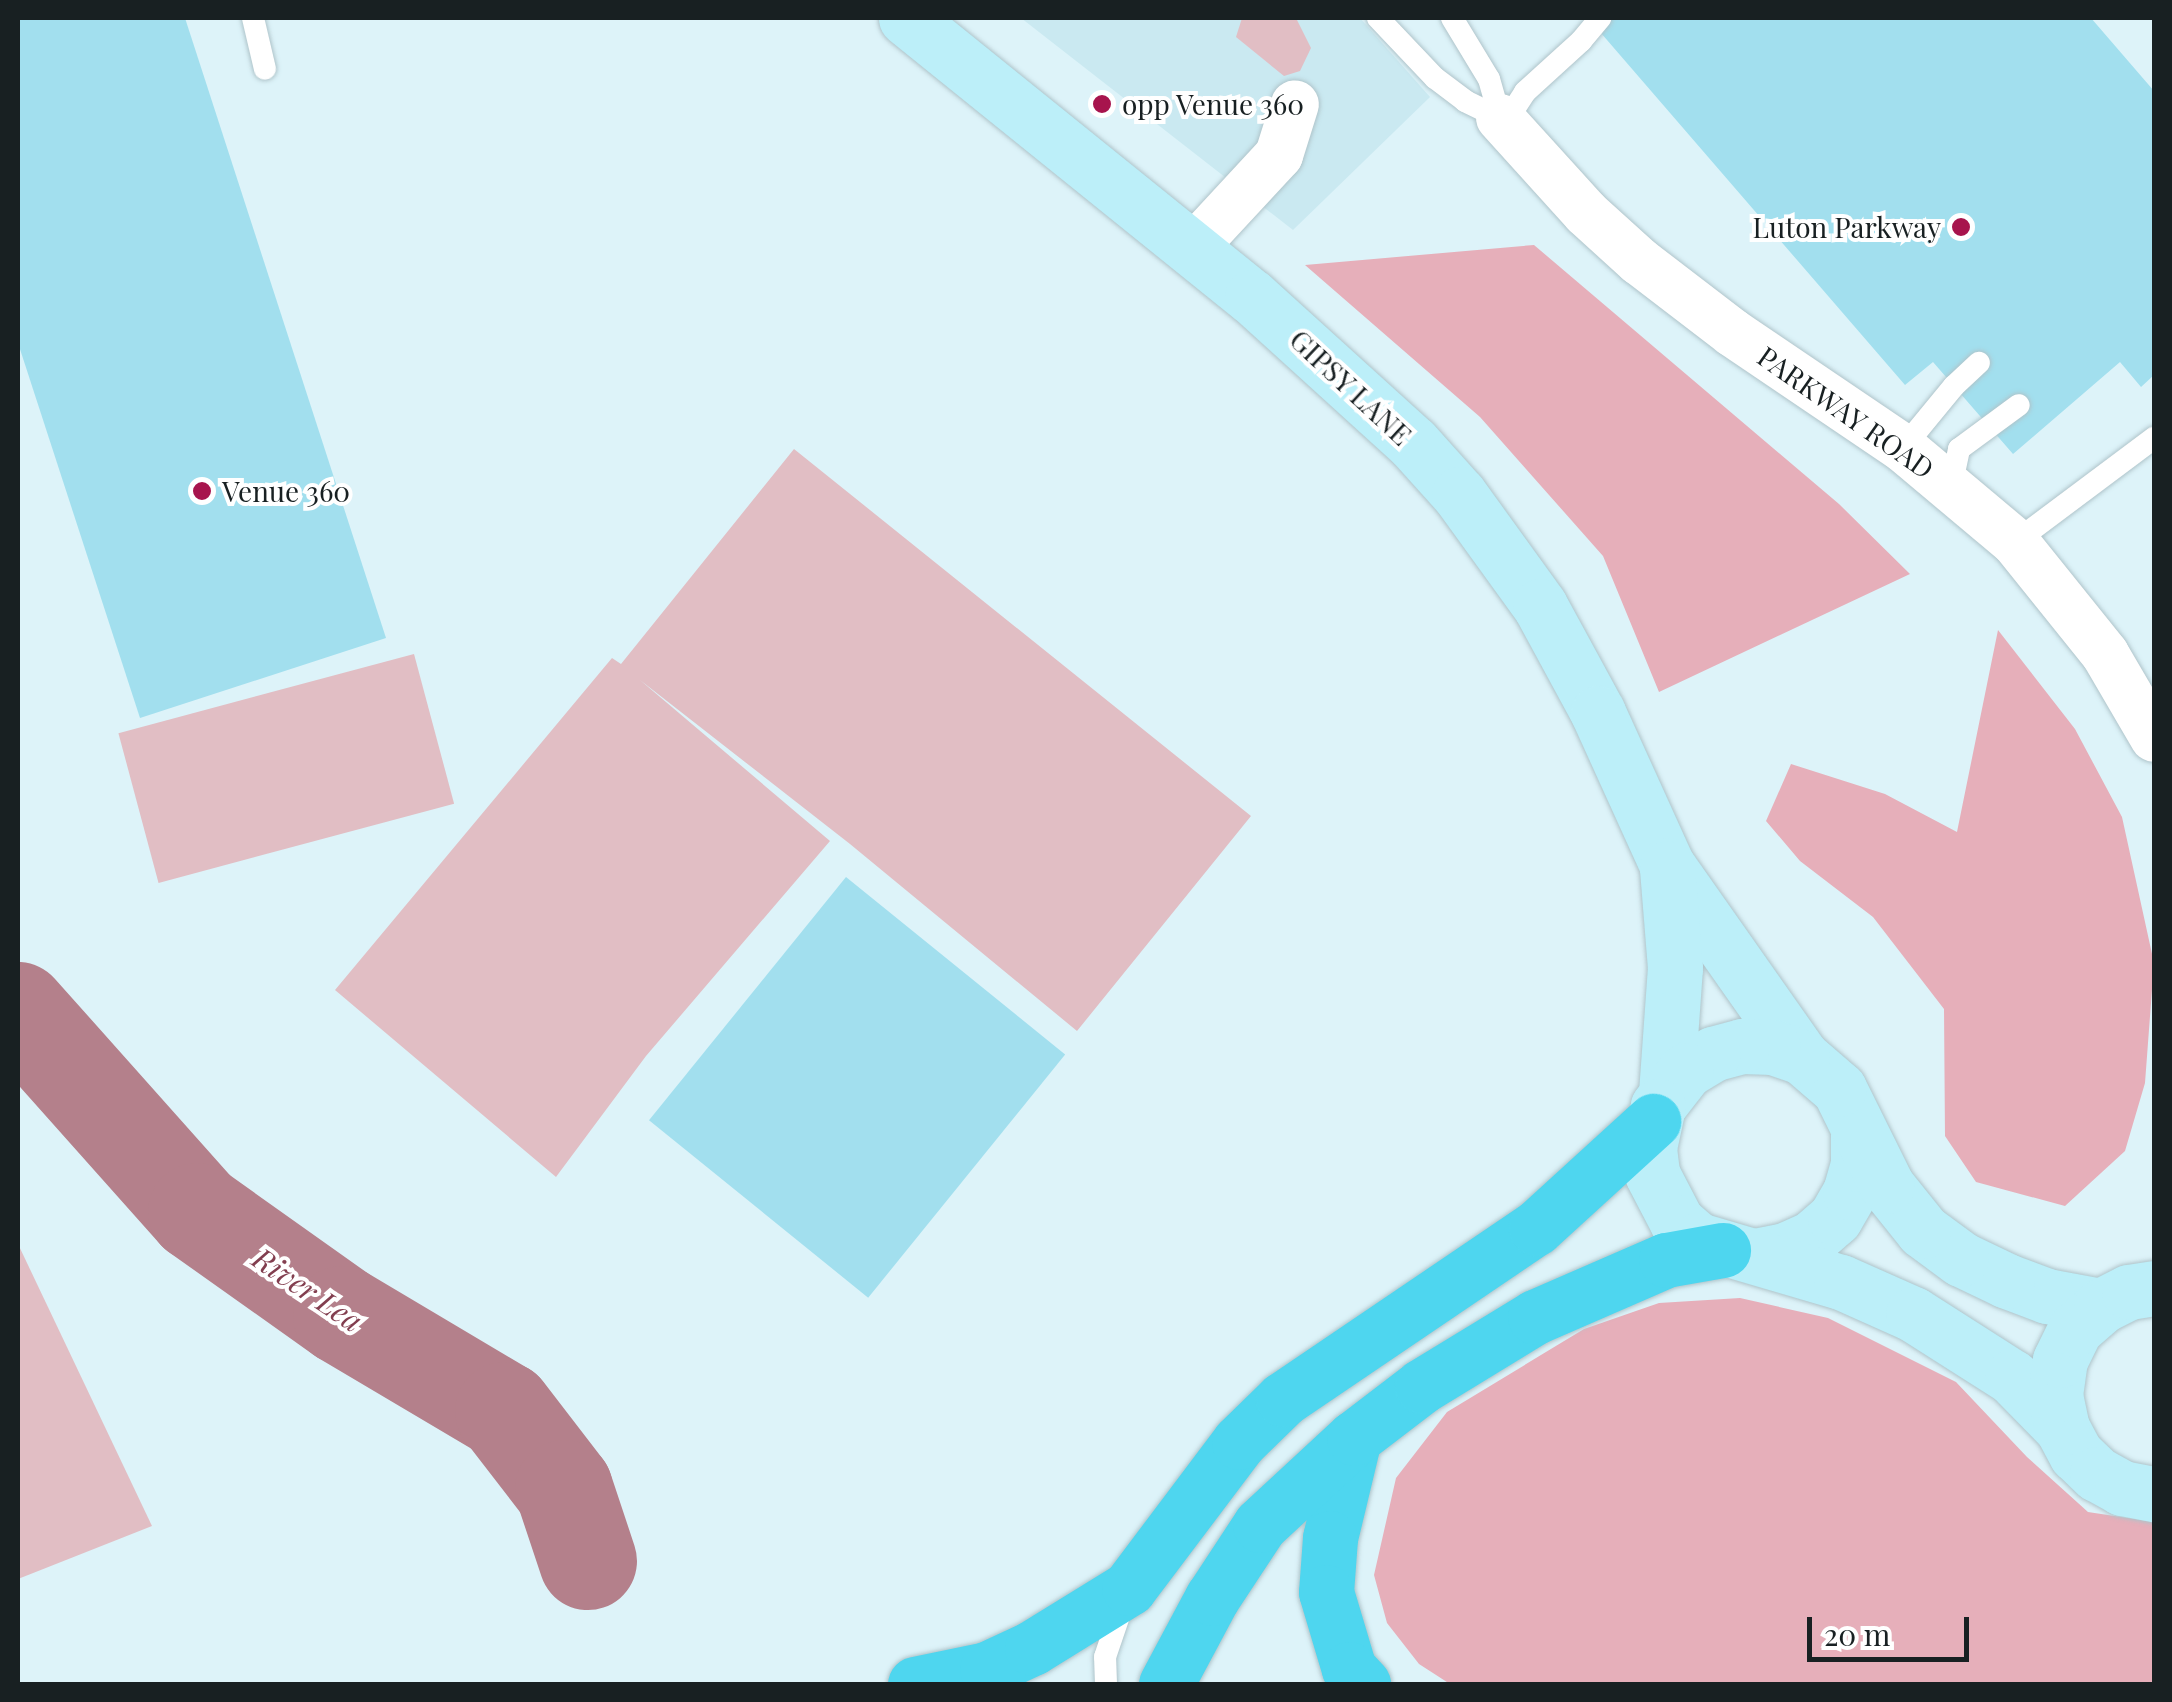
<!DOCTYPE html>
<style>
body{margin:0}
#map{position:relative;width:2172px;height:1702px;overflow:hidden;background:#ddf3f9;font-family:"Playfair Display",serif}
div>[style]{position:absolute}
.built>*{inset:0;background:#cae9f1}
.green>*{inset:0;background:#e1bec4;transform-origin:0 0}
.forest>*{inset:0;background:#e6afba}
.river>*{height:98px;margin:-49px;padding:0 49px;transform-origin:49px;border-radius:49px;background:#b4808b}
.building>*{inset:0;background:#a2dfee;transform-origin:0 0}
.roads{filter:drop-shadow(0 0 2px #afc4ca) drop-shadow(0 0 2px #afc4ca)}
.service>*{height:22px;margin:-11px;padding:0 11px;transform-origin:11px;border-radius:11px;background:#fff}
.minor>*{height:48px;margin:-24px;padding:0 24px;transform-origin:24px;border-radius:24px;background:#fff}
.secondary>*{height:55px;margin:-27.5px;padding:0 27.5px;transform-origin:27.5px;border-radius:27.5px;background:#bceff9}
.trunk>*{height:55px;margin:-27.5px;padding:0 27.5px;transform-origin:27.5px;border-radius:27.5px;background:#4ed6ef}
.dots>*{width:28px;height:28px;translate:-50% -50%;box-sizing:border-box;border:5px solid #fff;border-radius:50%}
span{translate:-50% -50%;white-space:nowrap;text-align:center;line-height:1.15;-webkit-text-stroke:8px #fff;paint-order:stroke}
.poi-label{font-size:28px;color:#182022}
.left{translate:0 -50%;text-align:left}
.right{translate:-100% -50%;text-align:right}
.street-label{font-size:28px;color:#182022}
.water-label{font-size:30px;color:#823e4f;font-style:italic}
.frame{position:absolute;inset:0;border:20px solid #182022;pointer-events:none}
.scale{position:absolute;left:1807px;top:1617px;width:162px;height:45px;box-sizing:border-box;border:5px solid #182022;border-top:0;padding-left:12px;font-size:30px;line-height:35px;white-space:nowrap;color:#182022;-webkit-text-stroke:8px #fff;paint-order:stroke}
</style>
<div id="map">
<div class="built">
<i style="clip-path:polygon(1021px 18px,1360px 18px,1430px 97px,1293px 230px)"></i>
</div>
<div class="green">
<i style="clip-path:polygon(1242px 18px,1296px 18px,1311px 48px,1300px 71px,1284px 76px,1236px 37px)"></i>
<i style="clip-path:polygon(794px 449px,1251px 816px,1077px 1031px,850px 844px,640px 680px,830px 841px,646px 1056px,556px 1177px,335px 990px,612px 658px,621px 664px)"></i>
<i style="left:414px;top:654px;width:155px;height:306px;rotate:75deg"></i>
<i style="clip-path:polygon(18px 1244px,152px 1526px,18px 1579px)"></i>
</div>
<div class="forest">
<i style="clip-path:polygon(1534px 245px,1839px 504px,1910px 574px,1659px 692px,1603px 556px,1480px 417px,1305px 265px)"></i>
<i style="clip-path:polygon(1998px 630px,2075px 729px,2122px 817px,2154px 963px,2145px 1083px,2125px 1151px,2065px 1206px,1976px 1182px,1945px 1136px,1944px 1009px,1873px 917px,1800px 861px,1766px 821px,1791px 764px,1885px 794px,1957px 832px)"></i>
<i style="clip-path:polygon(1740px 1298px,1828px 1318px,1956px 1382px,2027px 1457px,2088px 1512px,2154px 1522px,2154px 1684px,1450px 1684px,1419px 1664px,1387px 1623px,1374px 1575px,1396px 1478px,1447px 1412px,1584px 1329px,1659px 1303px)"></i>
</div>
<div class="river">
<i style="left:18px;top:1011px;width:269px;rotate:48.3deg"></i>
<i style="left:197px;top:1212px;width:178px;rotate:35.4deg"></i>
<i style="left:342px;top:1315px;width:188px;rotate:30.7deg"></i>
<i style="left:504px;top:1411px;width:98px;rotate:52.4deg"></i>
<i style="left:564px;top:1489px;width:76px;rotate:71.6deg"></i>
</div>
<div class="building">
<i style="clip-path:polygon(18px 18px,185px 18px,386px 638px,140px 718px,18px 343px)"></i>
<i style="clip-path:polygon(1588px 18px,2091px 18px,2154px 91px,2154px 375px,2141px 387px,2120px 362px,2013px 454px,1933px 362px,1905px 385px)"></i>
<i style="left:846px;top:877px;width:282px;height:313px;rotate:39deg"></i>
</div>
<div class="roads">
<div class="service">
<i style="left:253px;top:18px;width:52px;rotate:76.8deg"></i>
<i style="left:1378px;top:18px;width:83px;rotate:46.5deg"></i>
<i style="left:1435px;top:78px;width:38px;rotate:37deg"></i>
<i style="left:1465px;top:101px;width:39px;rotate:26deg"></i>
<i style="left:1452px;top:18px;width:71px;rotate:58.8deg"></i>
<i style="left:1489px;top:79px;width:41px;rotate:74.2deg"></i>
<i style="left:1505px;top:123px;width:37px;rotate:-57deg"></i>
<i style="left:1525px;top:92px;width:76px;rotate:-42.3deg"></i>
<i style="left:1581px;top:41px;width:30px;rotate:-50deg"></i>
<i style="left:1903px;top:448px;width:80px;rotate:-50.6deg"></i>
<i style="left:1954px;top:386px;width:34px;rotate:-43deg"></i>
<i style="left:1951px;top:487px;width:39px;rotate:-78deg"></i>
<i style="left:1959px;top:449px;width:74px;rotate:-36.3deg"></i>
<i style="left:2015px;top:542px;width:174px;rotate:-36.8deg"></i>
<i style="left:1106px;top:1684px;width:27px;rotate:-92deg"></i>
<i style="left:1105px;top:1657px;width:59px;rotate:-71.3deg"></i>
</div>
<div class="minor">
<i style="left:1500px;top:118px;width:128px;rotate:47.8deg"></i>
<i style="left:1586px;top:213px;width:72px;rotate:42.2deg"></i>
<i style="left:1639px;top:261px;width:118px;rotate:37.5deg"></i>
<i style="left:1733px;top:333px;width:205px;rotate:34.1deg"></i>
<i style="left:1903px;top:448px;width:146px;rotate:40deg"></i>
<i style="left:2015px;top:542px;width:144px;rotate:51.2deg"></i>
<i style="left:2105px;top:654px;width:97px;rotate:59.7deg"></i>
<i style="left:1192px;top:249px;width:128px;rotate:-47.2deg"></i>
<i style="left:1279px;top:155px;width:53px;rotate:-72.6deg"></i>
</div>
<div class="secondary">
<i style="left:906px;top:18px;width:444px;rotate:38.9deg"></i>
<i style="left:1252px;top:297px;width:217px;rotate:42.2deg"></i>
<i style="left:1413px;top:443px;width:69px;rotate:48deg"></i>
<i style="left:1459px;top:494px;width:138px;rotate:54.1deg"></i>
<i style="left:1540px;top:606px;width:122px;rotate:61.5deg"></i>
<i style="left:1598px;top:713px;width:167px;rotate:65.6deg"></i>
<i style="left:1667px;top:865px;width:235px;rotate:54.9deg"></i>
<i style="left:1666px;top:1093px;width:125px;rotate:-85.9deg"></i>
<i style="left:1675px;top:968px;width:100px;rotate:-94.6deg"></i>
<i style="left:1755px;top:1256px;width:31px;rotate:-11deg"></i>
<i style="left:1785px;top:1250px;width:30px;rotate:-24deg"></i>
<i style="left:1812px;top:1238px;width:30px;rotate:-41deg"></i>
<i style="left:1835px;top:1218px;width:30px;rotate:-60deg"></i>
<i style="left:1850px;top:1192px;width:29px;rotate:-74deg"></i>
<i style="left:1858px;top:1164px;width:30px;rotate:-90deg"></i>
<i style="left:2101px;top:1306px;width:55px;rotate:-169.5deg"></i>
<i style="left:2047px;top:1296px;width:43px;rotate:-159.4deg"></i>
<i style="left:2007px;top:1281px;width:51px;rotate:-154.4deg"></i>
<i style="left:1961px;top:1259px;width:47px;rotate:-143.6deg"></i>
<i style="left:1923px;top:1231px;width:58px;rotate:-128.7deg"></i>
<i style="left:1887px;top:1186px;width:108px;rotate:-116.3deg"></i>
<i style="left:1839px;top:1089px;width:49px;rotate:-139.1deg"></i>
<i style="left:1802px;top:1057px;width:31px;rotate:-161deg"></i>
<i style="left:1773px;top:1047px;width:31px;rotate:-178deg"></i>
<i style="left:1742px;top:1046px;width:30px;rotate:165deg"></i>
<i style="left:1713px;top:1054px;width:31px;rotate:149deg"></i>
<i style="left:1686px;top:1070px;width:46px;rotate:127.9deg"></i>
<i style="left:1658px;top:1106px;width:43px;rotate:102.1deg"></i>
<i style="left:1649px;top:1148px;width:26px;rotate:83deg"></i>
<i style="left:1652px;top:1174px;width:54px;rotate:62.5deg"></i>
<i style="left:1677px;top:1222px;width:28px;rotate:41deg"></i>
<i style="left:1698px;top:1240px;width:149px;rotate:16.4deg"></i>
<i style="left:1841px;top:1282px;width:79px;rotate:24deg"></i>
<i style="left:1913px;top:1314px;width:117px;rotate:32.5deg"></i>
<i style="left:2012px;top:1377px;width:71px;rotate:45.6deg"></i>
<i style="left:2062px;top:1428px;width:30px;rotate:62deg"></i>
<i style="left:2076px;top:1454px;width:29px;rotate:44deg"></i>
<i style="left:2097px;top:1474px;width:29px;rotate:29deg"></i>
<i style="left:2122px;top:1488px;width:33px;rotate:11deg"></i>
<i style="left:2062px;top:1428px;width:34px;rotate:-102deg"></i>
<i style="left:2055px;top:1395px;width:35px;rotate:-82deg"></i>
<i style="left:2060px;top:1360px;width:34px;rotate:-64deg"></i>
<i style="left:2075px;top:1329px;width:35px;rotate:-41deg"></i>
<i style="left:2101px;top:1306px;width:31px;rotate:-27deg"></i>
<i style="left:2129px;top:1292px;width:25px;rotate:-9deg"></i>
</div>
<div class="trunk">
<i style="left:1354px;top:1438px;width:103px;rotate:103.5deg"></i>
<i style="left:1330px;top:1538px;width:54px;rotate:94.2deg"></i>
<i style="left:1326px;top:1592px;width:80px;rotate:73.4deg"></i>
<i style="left:1349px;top:1669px;width:21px;rotate:47deg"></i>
<i style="left:915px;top:1684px;width:74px;rotate:-11.8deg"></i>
<i style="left:987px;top:1669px;width:50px;rotate:-25deg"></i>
<i style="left:1032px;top:1648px;width:114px;rotate:-31.7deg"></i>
<i style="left:1129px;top:1588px;width:183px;rotate:-53deg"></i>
<i style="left:1239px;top:1442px;width:62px;rotate:-44.3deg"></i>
<i style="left:1283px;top:1399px;width:305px;rotate:-34.1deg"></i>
<i style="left:1536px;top:1228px;width:159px;rotate:-42.4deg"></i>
<i style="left:1166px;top:1684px;width:98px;rotate:-61.9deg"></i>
<i style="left:1212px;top:1598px;width:87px;rotate:-56.7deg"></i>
<i style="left:1260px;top:1525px;width:128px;rotate:-42.8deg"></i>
<i style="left:1354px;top:1438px;width:86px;rotate:-37.4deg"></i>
<i style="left:1422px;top:1386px;width:132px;rotate:-31.4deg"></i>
<i style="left:1535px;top:1317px;width:143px;rotate:-23.5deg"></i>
<i style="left:1666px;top:1260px;width:58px;rotate:-10deg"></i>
</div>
</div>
<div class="dots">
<i style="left:1102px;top:104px;background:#a7144d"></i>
<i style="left:1961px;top:227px;background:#a7144d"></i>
<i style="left:202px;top:491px;background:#a7144d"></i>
</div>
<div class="poi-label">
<span class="left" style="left:1122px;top:104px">opp Venue 360</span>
<span class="right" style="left:1941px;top:227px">Luton Parkway</span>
<span class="left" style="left:222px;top:491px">Venue 360</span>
</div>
<div class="street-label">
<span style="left:1351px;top:387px;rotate:43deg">GIPSY LANE</span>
<span style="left:1846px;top:412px;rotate:35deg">PARKWAY ROAD</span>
</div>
<div class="water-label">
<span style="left:308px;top:1289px;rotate:34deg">River Lea</span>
</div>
<div class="frame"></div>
<div class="scale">20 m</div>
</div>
